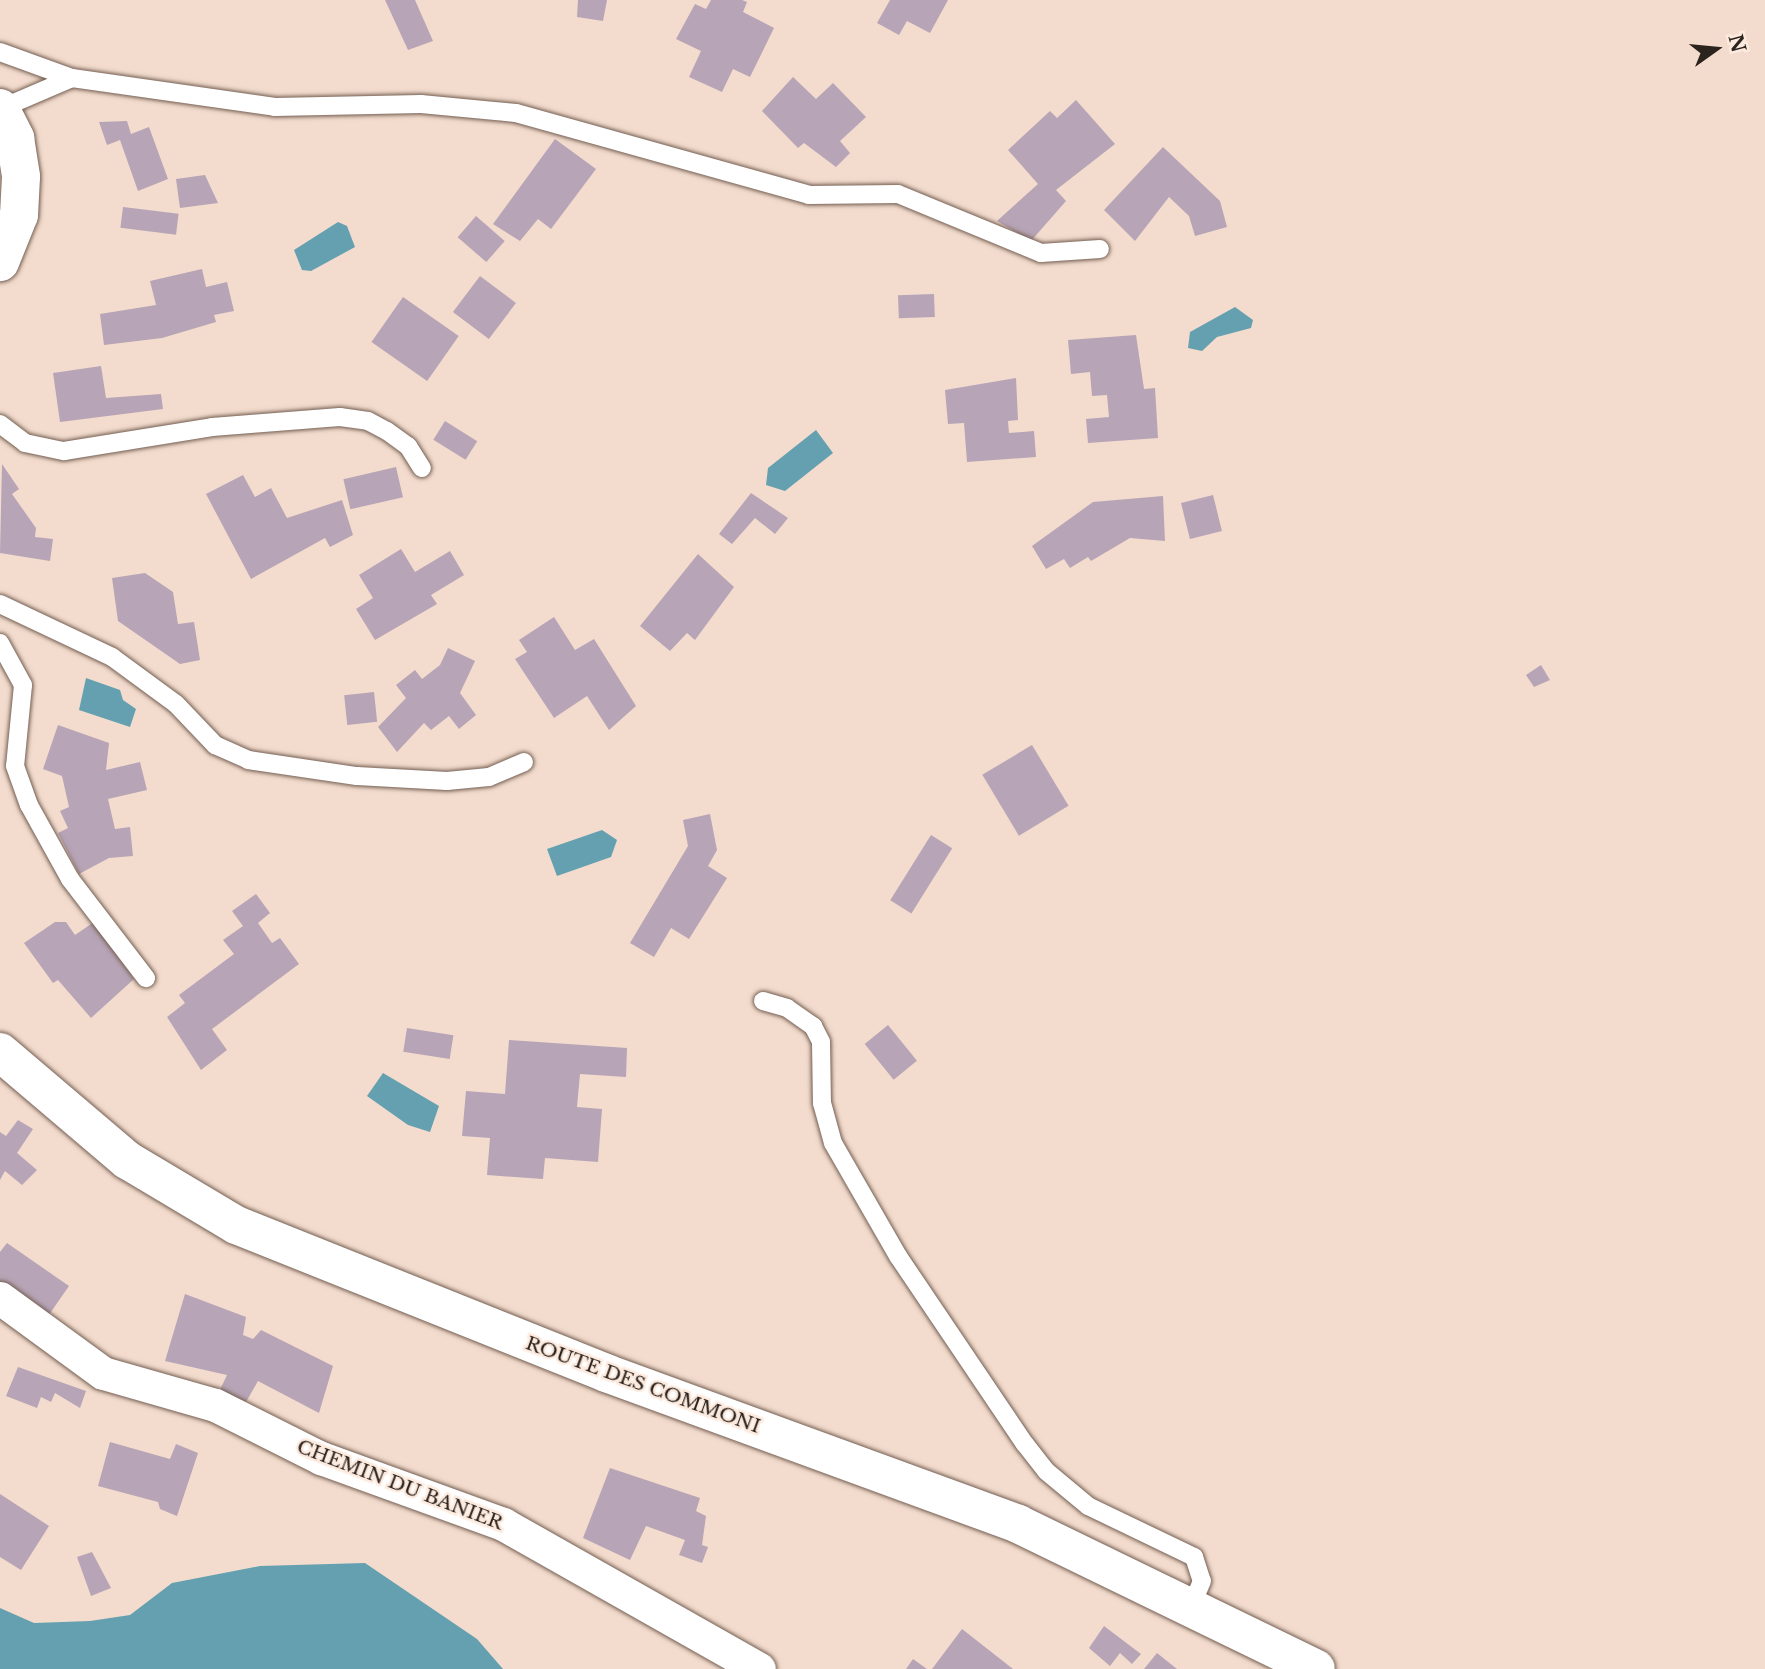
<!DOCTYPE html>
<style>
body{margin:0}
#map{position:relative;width:1765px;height:1669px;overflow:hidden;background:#f3dccd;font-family:"Libre Baskerville",serif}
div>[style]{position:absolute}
.water>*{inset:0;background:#65a0b0}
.building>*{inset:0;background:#b7a4b6;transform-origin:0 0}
.roads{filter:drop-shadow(0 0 2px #735e52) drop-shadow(0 0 2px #735e52)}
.lane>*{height:18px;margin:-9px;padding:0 9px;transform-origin:9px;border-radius:9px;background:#fff}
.street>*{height:33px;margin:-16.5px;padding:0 16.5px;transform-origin:16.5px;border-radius:16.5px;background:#fff}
.secondary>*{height:38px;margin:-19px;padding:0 19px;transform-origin:19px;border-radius:19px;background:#fff}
span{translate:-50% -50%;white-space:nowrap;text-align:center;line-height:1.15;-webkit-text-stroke:5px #fdeade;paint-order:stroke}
.street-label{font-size:19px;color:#2b231e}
.north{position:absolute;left:1681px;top:14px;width:70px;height:70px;-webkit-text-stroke:5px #fdeade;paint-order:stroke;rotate:75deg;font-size:19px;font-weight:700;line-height:28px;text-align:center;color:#2b231e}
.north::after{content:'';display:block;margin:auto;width:24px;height:32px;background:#2b231e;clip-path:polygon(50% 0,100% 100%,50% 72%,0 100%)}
</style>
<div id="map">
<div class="water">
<i style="clip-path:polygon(338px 222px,347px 226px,355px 247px,311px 271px,302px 270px,294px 250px)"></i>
<i style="clip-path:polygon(1235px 307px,1253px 320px,1251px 328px,1217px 337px,1202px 351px,1188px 348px,1190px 332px)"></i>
<i style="clip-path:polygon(816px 430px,833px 453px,785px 491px,766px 485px,768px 468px)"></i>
<i style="clip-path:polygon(86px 678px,120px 690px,123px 700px,136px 709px,130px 727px,79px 710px)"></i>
<i style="clip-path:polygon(602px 830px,617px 840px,611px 857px,557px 876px,547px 849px)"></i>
<i style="clip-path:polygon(383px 1073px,439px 1106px,430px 1132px,408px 1125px,367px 1096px)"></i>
<i style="clip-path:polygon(365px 1563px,477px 1639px,503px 1669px,0 1669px,0 1608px,34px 1623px,90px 1621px,130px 1615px,172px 1583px,260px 1566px)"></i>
</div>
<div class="building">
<i style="clip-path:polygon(385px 0,415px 0,433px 41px,408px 50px)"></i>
<i style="clip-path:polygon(578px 0,607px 0,603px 21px,577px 17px)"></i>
<i style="clip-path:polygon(711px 0,742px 0,747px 2px,743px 12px,774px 28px,750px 77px,733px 69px,722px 92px,689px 77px,701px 51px,676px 39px,695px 4px,706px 9px)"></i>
<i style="clip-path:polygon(890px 0,948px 0,930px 33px,907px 21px,899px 35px,877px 23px)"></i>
<i style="clip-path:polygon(793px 77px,816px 99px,833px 83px,866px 117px,840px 141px,850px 153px,836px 167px,804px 143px,798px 148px,762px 111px)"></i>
<i style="clip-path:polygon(1076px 100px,1115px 144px,1056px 190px,1066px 201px,1031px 241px,997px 221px,1038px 184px,1008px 150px,1050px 111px,1057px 118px)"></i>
<i style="clip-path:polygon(127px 121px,131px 134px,149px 127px,168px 179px,138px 191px,120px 140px,107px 145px,99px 122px)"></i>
<i style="clip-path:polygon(555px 139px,596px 169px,551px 229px,538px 219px,520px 241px,493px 224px)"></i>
<i style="clip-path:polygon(1163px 147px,1220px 201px,1227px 227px,1195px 236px,1189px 216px,1169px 197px,1135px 241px,1104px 210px)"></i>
<i style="clip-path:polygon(205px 175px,218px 203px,180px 208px,176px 179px)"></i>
<i style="left:123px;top:207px;width:56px;height:21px;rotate:7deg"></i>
<i style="left:476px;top:216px;width:38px;height:28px;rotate:41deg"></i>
<i style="clip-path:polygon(202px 269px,206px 287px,227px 282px,234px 311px,214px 315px,216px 322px,162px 338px,104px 345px,100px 314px,156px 305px,150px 281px)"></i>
<i style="left:480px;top:276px;width:45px;height:45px;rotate:37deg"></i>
<i style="left:934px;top:294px;width:23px;height:36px;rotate:88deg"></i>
<i style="left:403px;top:297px;width:68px;height:55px;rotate:35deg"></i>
<i style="clip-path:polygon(1136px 335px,1144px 389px,1155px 388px,1158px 438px,1088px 443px,1086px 419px,1109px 417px,1107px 395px,1092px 396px,1090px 372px,1071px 374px,1068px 340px)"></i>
<i style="clip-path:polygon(101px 366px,106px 398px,161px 394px,163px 409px,60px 422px,53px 373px)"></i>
<i style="clip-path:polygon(1016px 378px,1018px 420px,1008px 421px,1009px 433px,1034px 431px,1036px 457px,967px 462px,964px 423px,948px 424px,945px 390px)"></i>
<i style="left:445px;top:421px;width:38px;height:22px;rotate:32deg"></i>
<i style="clip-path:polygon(2px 464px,19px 489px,12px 494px,36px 528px,35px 537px,53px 539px,50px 561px,0 553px)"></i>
<i style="left:396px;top:467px;width:31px;height:54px;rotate:77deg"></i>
<i style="clip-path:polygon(243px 475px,255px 497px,271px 488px,287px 518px,342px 500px,353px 535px,330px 547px,325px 538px,251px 579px,206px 494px)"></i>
<i style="clip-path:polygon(751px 493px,788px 518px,775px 534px,755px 518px,732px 544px,719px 534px)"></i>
<i style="left:1213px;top:495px;width:37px;height:33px;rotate:76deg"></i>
<i style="clip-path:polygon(1163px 496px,1165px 541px,1130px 538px,1091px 561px,1088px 557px,1070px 568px,1064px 559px,1046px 569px,1032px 546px,1093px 502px)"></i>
<i style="clip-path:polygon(401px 549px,415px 572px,450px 551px,464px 575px,431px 595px,437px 604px,375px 640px,356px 609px,373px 598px,359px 575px)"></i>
<i style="clip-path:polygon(698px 554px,734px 587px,695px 640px,687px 633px,670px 651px,640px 626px)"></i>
<i style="clip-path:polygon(145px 573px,173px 592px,178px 624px,194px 622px,200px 660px,180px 664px,118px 621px,112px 578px)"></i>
<i style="clip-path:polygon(554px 617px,575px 650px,594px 639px,636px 706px,609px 730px,587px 696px,554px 718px,515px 659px,527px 652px,519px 640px)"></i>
<i style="clip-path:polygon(448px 648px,475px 661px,460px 693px,476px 715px,459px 729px,449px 716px,431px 730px,424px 723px,397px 752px,378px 727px,406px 698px,396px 685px,415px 670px,422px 679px,440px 665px)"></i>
<i style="clip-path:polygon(1541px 665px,1550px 680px,1534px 687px,1526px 675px)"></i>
<i style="left:374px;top:692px;width:30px;height:30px;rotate:84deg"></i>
<i style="clip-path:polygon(58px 725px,109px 743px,106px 770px,140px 762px,147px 790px,108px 799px,115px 829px,130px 827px,133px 856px,109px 858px,79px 874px,58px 833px,68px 828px,60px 811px,69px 807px,62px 776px,43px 769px)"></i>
<i style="left:1032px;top:745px;width:71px;height:58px;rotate:59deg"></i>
<i style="clip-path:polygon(710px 814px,717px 850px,708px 866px,727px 878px,689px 939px,671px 928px,654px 957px,630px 943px,688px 846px,683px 820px)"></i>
<i style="left:931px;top:835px;width:25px;height:77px;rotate:32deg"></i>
<i style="clip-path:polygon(256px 894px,270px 913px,258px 923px,272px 943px,280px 938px,299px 964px,212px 1029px,227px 1050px,201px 1070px,167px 1017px,185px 1003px,179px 995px,234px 954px,223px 940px,243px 926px,232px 911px)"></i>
<i style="clip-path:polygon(55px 922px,66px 922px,75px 935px,94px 922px,134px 979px,91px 1018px,58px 980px,53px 983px,24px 943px)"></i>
<i style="left:888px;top:1025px;width:46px;height:30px;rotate:51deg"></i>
<i style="left:407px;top:1028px;width:47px;height:24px;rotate:9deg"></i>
<i style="clip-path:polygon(509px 1040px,627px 1048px,626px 1077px,580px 1074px,577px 1107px,602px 1109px,598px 1162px,545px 1158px,543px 1179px,487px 1175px,490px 1138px,462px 1136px,466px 1091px,505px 1094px)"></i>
<i style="clip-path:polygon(18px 1120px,33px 1129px,17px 1153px,37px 1170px,22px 1185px,5px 1171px,0 1180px,0 1132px,6px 1136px)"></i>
<i style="clip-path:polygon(7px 1243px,69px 1286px,46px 1319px,0 1282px,0 1252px)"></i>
<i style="clip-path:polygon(185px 1294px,246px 1317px,243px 1335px,253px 1339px,261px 1330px,333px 1366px,319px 1413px,258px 1381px,242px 1409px,217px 1396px,227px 1375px,165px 1361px)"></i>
<i style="clip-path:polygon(18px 1367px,86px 1391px,80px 1408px,55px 1393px,51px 1402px,41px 1397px,37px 1408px,6px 1396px)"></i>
<i style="clip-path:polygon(110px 1442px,170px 1459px,176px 1444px,198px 1453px,177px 1516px,160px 1509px,158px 1502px,98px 1486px)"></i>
<i style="clip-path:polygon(610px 1468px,700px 1498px,696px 1511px,706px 1516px,702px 1545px,708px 1547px,702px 1563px,679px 1555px,685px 1540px,646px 1526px,630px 1560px,583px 1538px)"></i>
<i style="clip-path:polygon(0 1494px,49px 1526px,21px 1570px,0 1557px)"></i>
<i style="clip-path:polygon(92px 1552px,111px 1588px,91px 1596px,77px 1557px)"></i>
<i style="clip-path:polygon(1104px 1626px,1141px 1654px,1132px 1664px,1120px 1653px,1110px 1666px,1089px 1648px)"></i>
<i style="clip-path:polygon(962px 1629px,1013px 1669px,932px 1669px)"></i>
<i style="clip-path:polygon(1157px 1653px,1177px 1669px,1144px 1669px)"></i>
<i style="clip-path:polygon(913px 1659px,927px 1669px,906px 1669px)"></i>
</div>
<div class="roads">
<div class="lane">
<i style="left:0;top:52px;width:77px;rotate:19.9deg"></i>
<i style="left:72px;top:78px;width:78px;rotate:156.7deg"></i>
<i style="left:72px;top:78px;width:205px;rotate:8.1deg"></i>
<i style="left:275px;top:107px;width:146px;rotate:-1.2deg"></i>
<i style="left:421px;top:104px;width:95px;rotate:5.4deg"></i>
<i style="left:516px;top:113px;width:304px;rotate:15.6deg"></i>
<i style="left:809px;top:195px;width:89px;rotate:-0.6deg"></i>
<i style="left:898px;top:194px;width:155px;rotate:22.4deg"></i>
<i style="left:1041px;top:253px;width:59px;rotate:-3.9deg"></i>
<i style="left:0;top:424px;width:31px;rotate:37deg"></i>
<i style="left:25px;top:443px;width:40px;rotate:12deg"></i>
<i style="left:64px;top:451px;width:150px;rotate:-9.2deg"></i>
<i style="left:212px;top:427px;width:128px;rotate:-4.5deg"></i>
<i style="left:340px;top:417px;width:28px;rotate:8deg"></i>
<i style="left:368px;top:421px;width:21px;rotate:28deg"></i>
<i style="left:387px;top:431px;width:26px;rotate:36deg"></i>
<i style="left:408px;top:446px;width:26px;rotate:58deg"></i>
<i style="left:0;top:604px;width:124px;rotate:25.3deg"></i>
<i style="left:112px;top:657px;width:79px;rotate:36.3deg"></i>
<i style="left:176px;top:704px;width:57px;rotate:46.4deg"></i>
<i style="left:215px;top:745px;width:36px;rotate:24deg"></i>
<i style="left:248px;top:760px;width:110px;rotate:8.4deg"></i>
<i style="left:357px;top:776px;width:90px;rotate:3.2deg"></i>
<i style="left:447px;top:781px;width:42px;rotate:-5.4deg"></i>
<i style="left:489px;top:777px;width:38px;rotate:-23deg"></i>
<i style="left:0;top:643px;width:48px;rotate:61.3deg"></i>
<i style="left:23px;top:685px;width:81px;rotate:95.6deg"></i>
<i style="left:15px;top:766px;width:41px;rotate:70.3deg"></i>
<i style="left:29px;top:805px;width:85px;rotate:61deg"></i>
<i style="left:70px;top:879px;width:125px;rotate:52.5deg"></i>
<i style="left:763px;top:1001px;width:25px;rotate:16deg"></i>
<i style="left:787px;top:1008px;width:32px;rotate:35deg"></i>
<i style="left:813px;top:1026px;width:18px;rotate:63deg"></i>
<i style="left:821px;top:1042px;width:61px;rotate:89.1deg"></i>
<i style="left:822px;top:1103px;width:41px;rotate:74.6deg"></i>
<i style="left:833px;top:1143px;width:130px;rotate:60.1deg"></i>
<i style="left:898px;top:1256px;width:227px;rotate:56deg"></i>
<i style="left:1025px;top:1444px;width:34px;rotate:52deg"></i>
<i style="left:1046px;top:1471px;width:55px;rotate:39.8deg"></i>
<i style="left:1088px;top:1506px;width:118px;rotate:25.7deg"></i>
<i style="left:1194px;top:1557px;width:25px;rotate:72deg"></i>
<i style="left:1202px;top:1581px;width:26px;rotate:113deg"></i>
</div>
<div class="street">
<i style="left:0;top:1298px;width:127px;rotate:36.1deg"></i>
<i style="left:103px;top:1373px;width:116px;rotate:15.9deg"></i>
<i style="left:215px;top:1405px;width:119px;rotate:26.6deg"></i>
<i style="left:321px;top:1458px;width:194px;rotate:19.9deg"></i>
<i style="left:503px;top:1524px;width:294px;rotate:29.5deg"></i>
</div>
<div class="secondary">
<i style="left:0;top:108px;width:34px;rotate:63deg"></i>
<i style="left:15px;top:138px;width:39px;rotate:81deg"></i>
<i style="left:21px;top:177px;width:38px;rotate:93deg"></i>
<i style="left:19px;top:215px;width:51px;rotate:112deg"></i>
<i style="left:0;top:1052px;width:167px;rotate:40.4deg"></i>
<i style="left:127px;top:1160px;width:127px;rotate:30.8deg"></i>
<i style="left:236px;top:1225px;width:399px;rotate:21.8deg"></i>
<i style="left:606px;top:1373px;width:439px;rotate:20.1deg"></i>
<i style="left:1018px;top:1524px;width:331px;rotate:25.9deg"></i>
</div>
</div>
<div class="street-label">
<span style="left:643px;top:1385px;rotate:20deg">ROUTE DES COMMONI</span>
<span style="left:400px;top:1485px;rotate:21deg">CHEMIN DU BANIER</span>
</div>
<div class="north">N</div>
</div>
